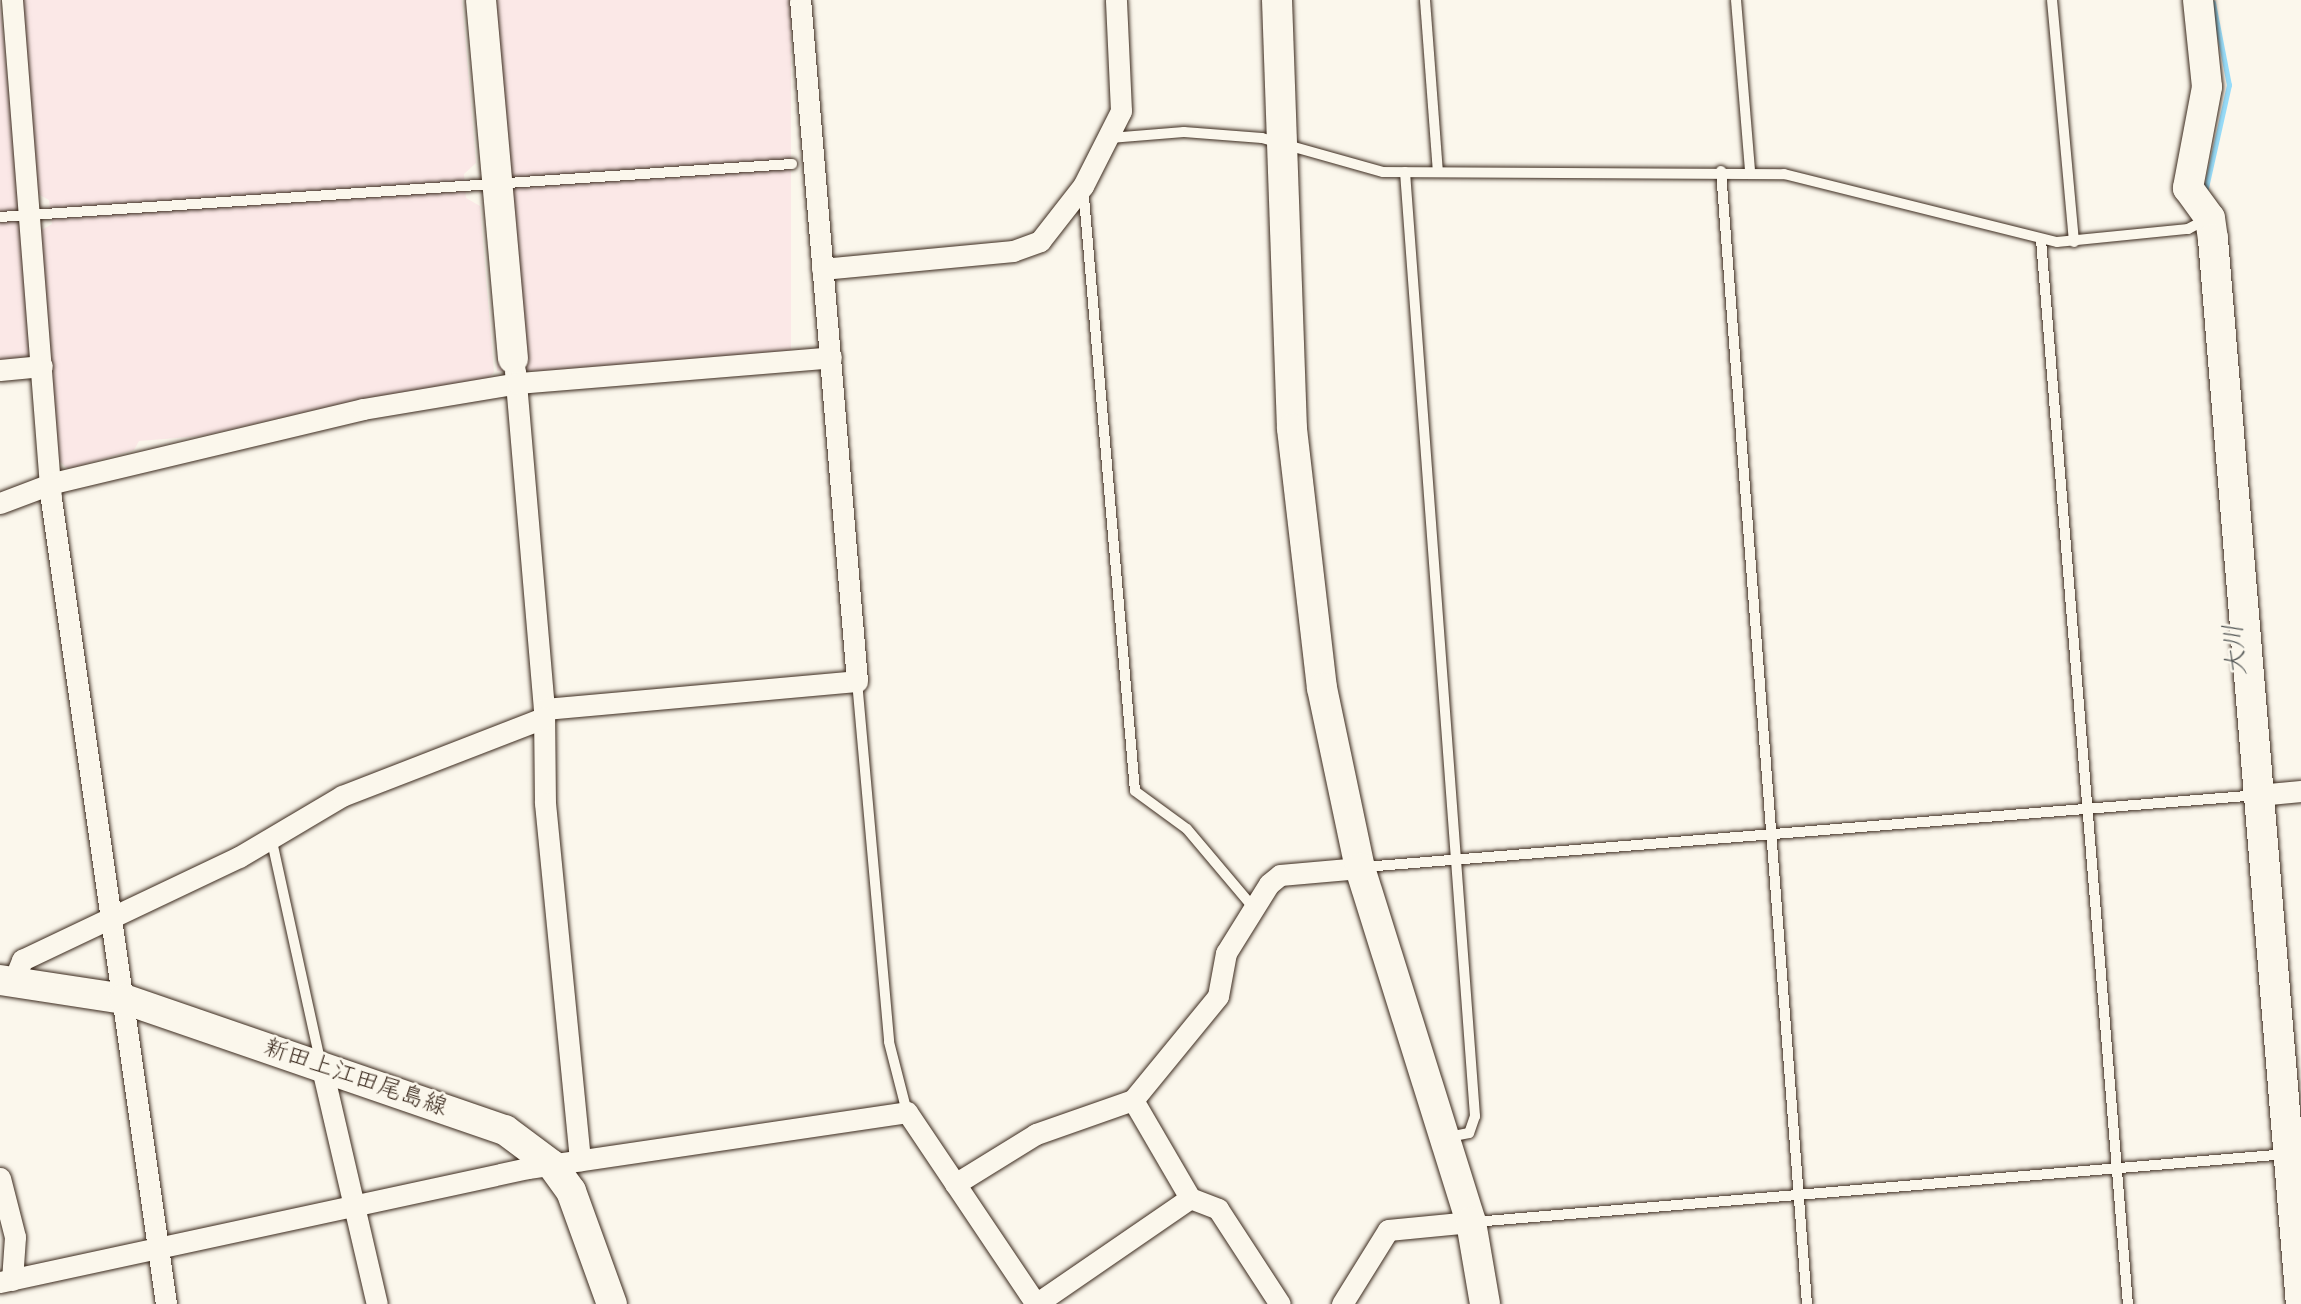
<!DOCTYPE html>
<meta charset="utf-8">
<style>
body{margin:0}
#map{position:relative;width:2301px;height:1304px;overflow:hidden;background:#fbf7ec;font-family:Itim,"Klee One",sans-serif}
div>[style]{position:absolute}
.built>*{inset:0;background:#fbe8e7;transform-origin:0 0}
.stream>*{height:5px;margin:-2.5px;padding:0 2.5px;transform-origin:2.5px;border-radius:2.5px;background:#97dcf9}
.roads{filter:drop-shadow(0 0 2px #3b2a1e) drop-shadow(0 0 2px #3b2a1e)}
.lane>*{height:10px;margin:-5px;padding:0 5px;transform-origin:5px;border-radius:5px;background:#fbf7ec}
.street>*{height:21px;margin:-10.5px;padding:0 10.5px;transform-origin:10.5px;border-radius:10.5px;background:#fbf7ec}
.secondary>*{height:30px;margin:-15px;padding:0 15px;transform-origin:15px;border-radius:15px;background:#fbf7ec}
span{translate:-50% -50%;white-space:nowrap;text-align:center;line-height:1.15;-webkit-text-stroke:5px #fbf7ec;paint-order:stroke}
.street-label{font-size:24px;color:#3b2a1e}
.water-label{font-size:26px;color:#525655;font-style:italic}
</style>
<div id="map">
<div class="built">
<i style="clip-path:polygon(0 0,34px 358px,0 360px)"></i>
<i style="clip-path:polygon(19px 0,462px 0,476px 163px,464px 174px,466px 198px,480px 206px,494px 372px,487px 381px,340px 404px,202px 436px,139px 441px,134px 450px,68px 469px,59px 461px,40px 231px,52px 224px,49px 200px,36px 193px)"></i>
<i style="left:497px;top:0;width:294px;height:371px"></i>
</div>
<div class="stream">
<i style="left:2205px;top:192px;width:110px;rotate:-77.4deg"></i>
<i style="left:2229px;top:85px;width:84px;rotate:-101deg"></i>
</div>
<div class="roads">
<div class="lane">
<i style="left:1425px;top:0;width:172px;rotate:85.7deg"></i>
<i style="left:1736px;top:0;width:172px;rotate:85.3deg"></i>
<i style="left:2052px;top:0;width:243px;rotate:84.8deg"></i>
<i style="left:1110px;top:138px;width:74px;rotate:-4.6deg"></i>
<i style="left:1184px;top:132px;width:78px;rotate:4.4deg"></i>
<i style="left:1262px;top:138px;width:126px;rotate:15.7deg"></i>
<i style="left:1383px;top:172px;width:401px;rotate:0.3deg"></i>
<i style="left:1784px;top:174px;width:281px;rotate:14deg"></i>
<i style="left:2057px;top:242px;width:132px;rotate:-5.7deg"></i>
<i style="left:2188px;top:229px;width:21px;rotate:-28deg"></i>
<i style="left:1721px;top:171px;width:1136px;rotate:85.66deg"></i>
<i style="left:1405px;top:172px;width:947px;rotate:85.76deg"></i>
<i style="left:1475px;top:1116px;width:18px;rotate:109deg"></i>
<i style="left:1469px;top:1133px;width:21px;rotate:169deg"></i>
<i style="left:1083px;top:186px;width:607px;rotate:85.09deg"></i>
<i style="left:1135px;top:791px;width:64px;rotate:36.2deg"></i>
<i style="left:1187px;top:829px;width:102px;rotate:49.8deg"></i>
<i style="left:0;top:217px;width:794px;rotate:-3.83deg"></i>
<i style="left:2041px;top:240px;width:1068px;rotate:85.33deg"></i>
<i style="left:857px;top:681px;width:362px;rotate:84.9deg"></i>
<i style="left:889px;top:1042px;width:72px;rotate:75.6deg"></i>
<i style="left:271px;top:837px;width:232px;rotate:77.6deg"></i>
<i style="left:1364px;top:867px;width:897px;rotate:-4.6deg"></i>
<i style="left:1474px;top:1222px;width:816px;rotate:-4.78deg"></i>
</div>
<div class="street">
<i style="left:12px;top:0;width:501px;rotate:85.53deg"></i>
<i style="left:51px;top:499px;width:813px;rotate:81.87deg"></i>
<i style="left:822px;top:269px;width:192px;rotate:-5.4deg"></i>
<i style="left:1013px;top:251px;width:29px;rotate:-20deg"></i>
<i style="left:1040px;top:241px;width:70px;rotate:-52deg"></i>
<i style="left:1083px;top:186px;width:84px;rotate:-63.1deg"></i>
<i style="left:1121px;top:111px;width:111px;rotate:-92.6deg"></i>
<i style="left:0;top:370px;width:42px;rotate:-5.4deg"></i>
<i style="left:515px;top:371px;width:339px;rotate:85.1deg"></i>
<i style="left:544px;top:709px;width:94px;rotate:89.4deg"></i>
<i style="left:545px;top:803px;width:359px;rotate:84.4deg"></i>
<i style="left:0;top:503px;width:57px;rotate:-20.7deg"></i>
<i style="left:53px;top:483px;width:319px;rotate:-13.4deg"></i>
<i style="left:363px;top:409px;width:157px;rotate:-9.5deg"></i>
<i style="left:518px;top:383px;width:314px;rotate:-4.7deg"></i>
<i style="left:544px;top:709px;width:314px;rotate:-5.1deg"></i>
<i style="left:857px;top:681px;width:683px;rotate:-94.78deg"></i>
<i style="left:2258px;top:795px;width:43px;rotate:-5.3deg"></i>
<i style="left:14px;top:980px;width:22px;rotate:-68deg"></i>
<i style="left:22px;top:960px;width:240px;rotate:-25.4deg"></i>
<i style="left:239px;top:857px;width:120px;rotate:-30.6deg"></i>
<i style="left:342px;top:796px;width:216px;rotate:-21.2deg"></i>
<i style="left:321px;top:1064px;width:246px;rotate:76.9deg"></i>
<i style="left:1133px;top:1100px;width:113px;rotate:59.8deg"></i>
<i style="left:0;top:1178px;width:61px;rotate:75.7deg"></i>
<i style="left:15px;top:1237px;width:43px;rotate:94deg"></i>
<i style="left:955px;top:1184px;width:95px;rotate:-31.7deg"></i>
<i style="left:1036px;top:1134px;width:103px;rotate:-19.3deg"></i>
<i style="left:1133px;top:1100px;width:134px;rotate:-50.7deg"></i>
<i style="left:1218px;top:996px;width:44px;rotate:-79.5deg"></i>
<i style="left:1226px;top:953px;width:81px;rotate:-58.1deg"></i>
<i style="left:1269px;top:884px;width:14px;rotate:-39deg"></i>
<i style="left:1280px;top:875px;width:80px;rotate:-5deg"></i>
<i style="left:0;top:1282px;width:540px;rotate:-12.18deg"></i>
<i style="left:528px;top:1168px;width:383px;rotate:-8.4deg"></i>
<i style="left:907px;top:1112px;width:231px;rotate:56.1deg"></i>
<i style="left:1036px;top:1304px;width:187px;rotate:-34.5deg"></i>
<i style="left:1190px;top:1198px;width:30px;rotate:21deg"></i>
<i style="left:1218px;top:1209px;width:113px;rotate:56.9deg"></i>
<i style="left:1342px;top:1304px;width:87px;rotate:-58.1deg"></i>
<i style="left:1388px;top:1230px;width:83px;rotate:-5.5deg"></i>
</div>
<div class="secondary">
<i style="left:481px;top:0;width:360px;rotate:84.9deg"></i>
<i style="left:1277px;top:0;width:429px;rotate:88deg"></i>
<i style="left:1292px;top:429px;width:261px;rotate:83.4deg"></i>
<i style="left:1322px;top:688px;width:184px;rotate:78.1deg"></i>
<i style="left:1360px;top:868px;width:371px;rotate:72.6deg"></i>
<i style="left:1471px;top:1222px;width:83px;rotate:80.3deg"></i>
<i style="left:2198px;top:0;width:87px;rotate:84.1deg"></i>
<i style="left:2207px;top:87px;width:103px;rotate:100.7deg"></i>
<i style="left:2188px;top:188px;width:37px;rotate:54deg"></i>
<i style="left:2210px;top:218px;width:21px;rotate:82deg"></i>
<i style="left:2213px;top:239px;width:1069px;rotate:85.28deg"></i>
<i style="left:0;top:980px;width:125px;rotate:8.7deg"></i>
<i style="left:124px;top:999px;width:403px;rotate:19deg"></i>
<i style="left:505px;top:1130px;width:59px;rotate:36.7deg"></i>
<i style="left:552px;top:1165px;width:32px;rotate:54deg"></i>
<i style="left:571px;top:1191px;width:120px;rotate:70.1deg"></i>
</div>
</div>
<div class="street-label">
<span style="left:356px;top:1076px;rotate:19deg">新田上江田尾島線</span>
</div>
<div class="water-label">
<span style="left:2235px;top:650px;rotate:-95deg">大川</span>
</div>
</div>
